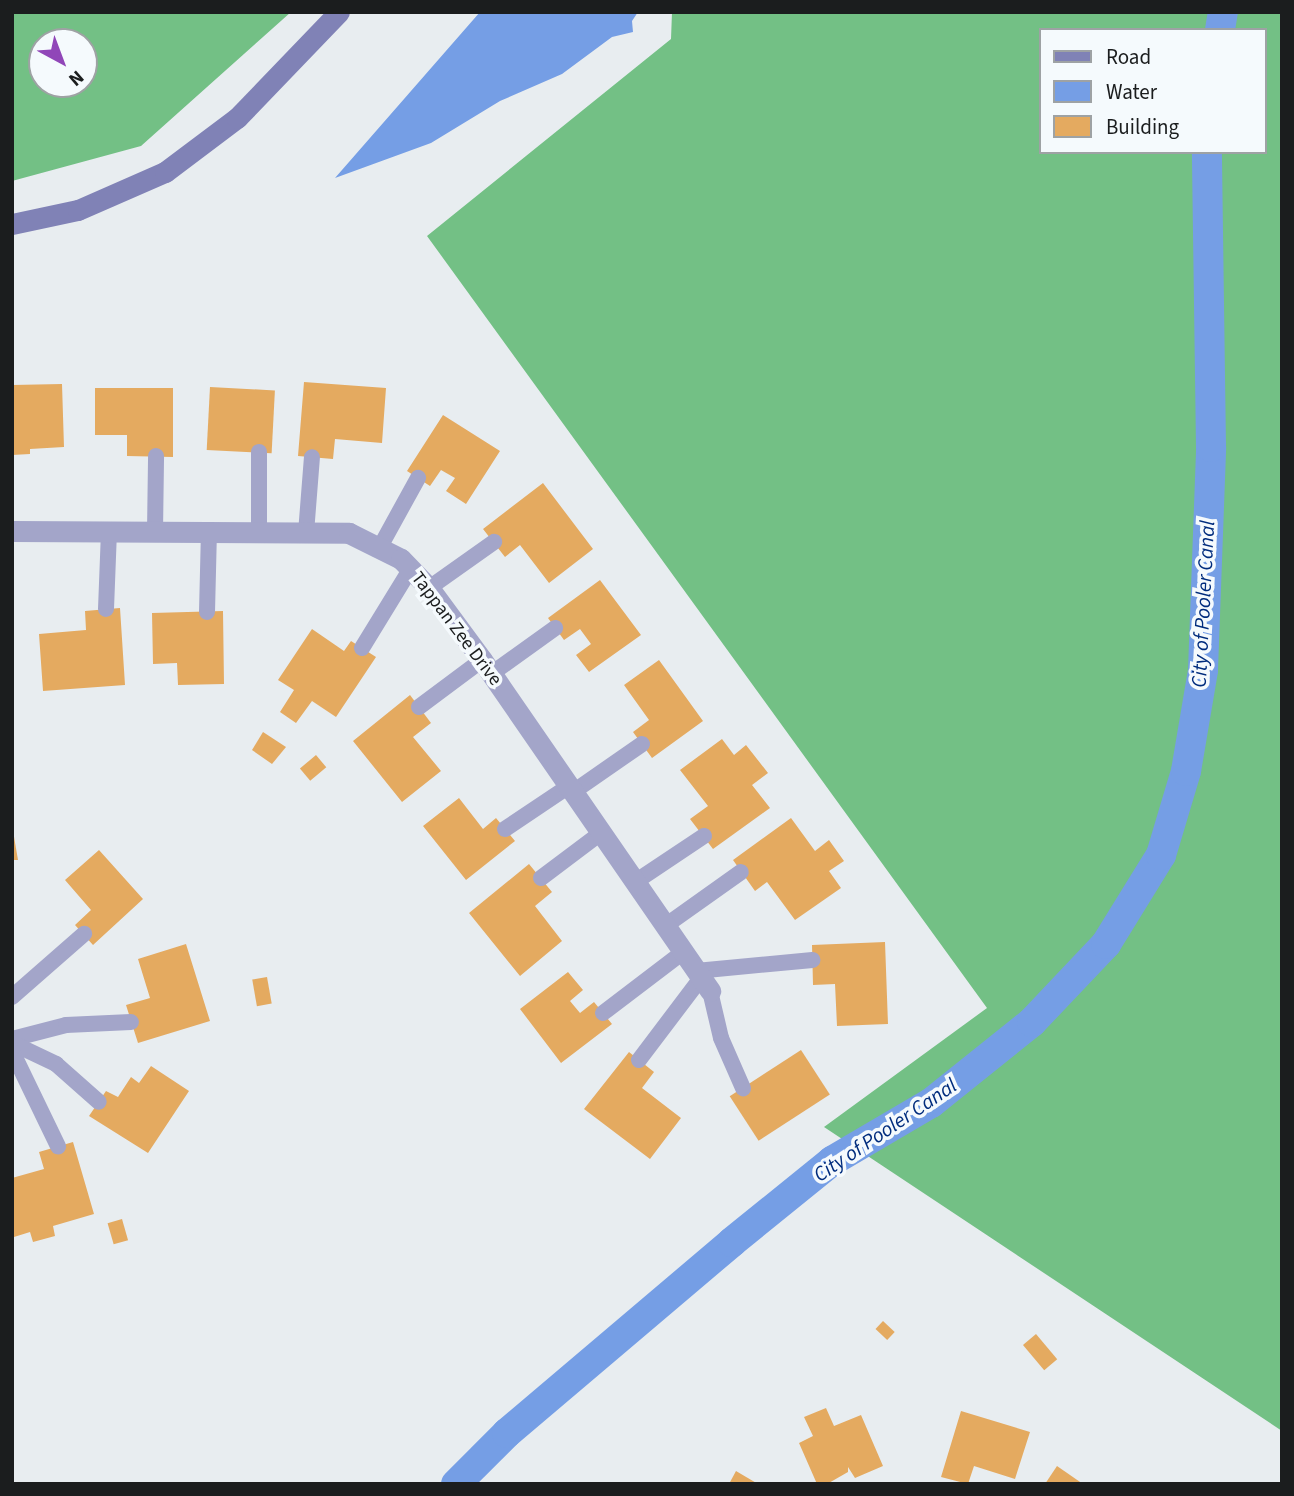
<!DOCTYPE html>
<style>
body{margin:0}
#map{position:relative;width:1294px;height:1496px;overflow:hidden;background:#e8edf0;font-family:"Source Sans 3",sans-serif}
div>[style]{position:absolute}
.forest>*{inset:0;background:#73c085}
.water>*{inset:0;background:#759ee5}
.canal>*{height:30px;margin:-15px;padding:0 15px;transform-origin:15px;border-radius:15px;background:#759ee5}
.building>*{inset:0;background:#e4aa60;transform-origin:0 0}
.lane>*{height:16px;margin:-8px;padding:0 8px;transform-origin:8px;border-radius:8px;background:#a3a5c9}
.street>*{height:21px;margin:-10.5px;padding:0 10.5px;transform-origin:10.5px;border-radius:10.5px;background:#a3a5c9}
.secondary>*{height:21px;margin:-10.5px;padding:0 10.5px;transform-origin:10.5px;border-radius:10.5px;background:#8082b6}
span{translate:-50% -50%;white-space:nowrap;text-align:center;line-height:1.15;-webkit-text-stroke:7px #f5fafd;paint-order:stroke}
.street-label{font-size:19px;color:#1b1d1e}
.water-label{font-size:21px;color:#002c7d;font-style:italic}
.frame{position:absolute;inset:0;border:14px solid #1b1d1e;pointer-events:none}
.legend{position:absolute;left:1039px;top:28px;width:228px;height:126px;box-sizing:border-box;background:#f5fafd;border:2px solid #9ea2a4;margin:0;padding:9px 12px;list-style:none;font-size:21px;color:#1b1d1e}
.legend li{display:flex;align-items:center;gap:14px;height:35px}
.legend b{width:35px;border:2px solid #9ea2a4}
.north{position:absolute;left:28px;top:28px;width:70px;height:70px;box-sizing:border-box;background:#f5fafd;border:2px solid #9ea2a4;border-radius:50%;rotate:139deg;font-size:19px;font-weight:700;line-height:28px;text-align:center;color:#1b1d1e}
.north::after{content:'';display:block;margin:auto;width:24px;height:32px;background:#9046b8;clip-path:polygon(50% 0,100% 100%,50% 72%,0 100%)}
</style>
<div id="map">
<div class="forest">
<i style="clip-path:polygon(evenodd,12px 12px,291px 12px,141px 146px,12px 181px,12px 12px,42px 42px,84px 42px,84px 84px,42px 84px,42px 42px)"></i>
<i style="clip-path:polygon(evenodd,672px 12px,1282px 12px,1282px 1431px,824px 1127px,987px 1008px,427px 236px,671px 39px,672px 12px,1040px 30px,1264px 30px,1264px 152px,1040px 152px,1040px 30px)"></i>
</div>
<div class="water">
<i style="clip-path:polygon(480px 12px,638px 12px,632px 21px,633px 32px,612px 37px,562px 74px,500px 101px,431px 143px,335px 178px)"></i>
</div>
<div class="canal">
<i style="left:1220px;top:30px;width:18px;rotate:-81deg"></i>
<i style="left:456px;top:1484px;width:72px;rotate:-45deg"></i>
<i style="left:507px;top:1433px;width:295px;rotate:-40.3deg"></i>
<i style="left:732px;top:1242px;width:129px;rotate:-39deg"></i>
<i style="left:832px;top:1161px;width:115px;rotate:-30.4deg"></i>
<i style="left:931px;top:1103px;width:129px;rotate:-38.7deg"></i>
<i style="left:1032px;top:1022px;width:108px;rotate:-46.5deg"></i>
<i style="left:1106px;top:944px;width:105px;rotate:-58.3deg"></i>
<i style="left:1161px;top:855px;width:88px;rotate:-73.4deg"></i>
<i style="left:1186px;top:771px;width:102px;rotate:-80.4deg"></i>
<i style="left:1203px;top:670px;width:223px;rotate:-87.9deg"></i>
<i style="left:1211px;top:447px;width:295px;rotate:-90.8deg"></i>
</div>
<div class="building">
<i style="clip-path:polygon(304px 382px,386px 388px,382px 443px,335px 439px,333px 459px,298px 456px)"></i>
<i style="clip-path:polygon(62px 384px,64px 447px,30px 449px,30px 454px,12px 455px,12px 385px)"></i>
<i style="left:210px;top:387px;width:65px;height:63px;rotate:3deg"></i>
<i style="clip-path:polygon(95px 388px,173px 388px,173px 457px,127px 456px,127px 435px,95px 435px)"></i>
<i style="clip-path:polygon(443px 415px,500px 451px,466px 504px,446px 491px,455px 478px,441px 470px,430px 486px,407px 471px)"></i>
<i style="clip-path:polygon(543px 483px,593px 549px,549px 583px,520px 545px,505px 557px,483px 529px)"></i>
<i style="clip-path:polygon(600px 580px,641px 635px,589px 672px,576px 655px,591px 644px,580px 629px,564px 640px,548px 618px)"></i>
<i style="clip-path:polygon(120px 608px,125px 685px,43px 691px,39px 634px,86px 630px,85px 611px)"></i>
<i style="clip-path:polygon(223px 611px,224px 684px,178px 685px,177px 663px,153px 664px,152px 613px)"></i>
<i style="clip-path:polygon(312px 629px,344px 651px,351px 641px,376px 657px,336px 717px,312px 701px,296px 723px,280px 712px,294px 690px,278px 680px)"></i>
<i style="clip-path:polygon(659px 660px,703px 721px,652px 758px,633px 732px,649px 720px,624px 685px)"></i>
<i style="clip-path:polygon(410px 695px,431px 723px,413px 737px,441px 771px,402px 802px,353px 741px)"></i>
<i style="clip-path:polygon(263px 732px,286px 747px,272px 764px,252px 750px)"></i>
<i style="clip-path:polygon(722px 739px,734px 755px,746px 745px,768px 773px,752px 785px,770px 808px,713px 849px,690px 819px,708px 806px,680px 770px)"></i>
<i style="left:316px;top:755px;width:16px;height:21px;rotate:50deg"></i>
<i style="clip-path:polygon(459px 798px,483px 829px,496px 818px,515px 841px,466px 880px,423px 826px)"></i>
<i style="clip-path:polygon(791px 818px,815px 851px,829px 840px,844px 861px,829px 871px,841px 888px,795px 920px,767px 882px,755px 891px,733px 860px)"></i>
<i style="clip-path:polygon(12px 825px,18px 860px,12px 860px)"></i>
<i style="clip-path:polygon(99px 850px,143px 899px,93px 945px,75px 925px,91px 910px,65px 880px)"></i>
<i style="clip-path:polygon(529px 864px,552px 892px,535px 906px,562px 941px,520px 976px,469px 913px)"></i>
<i style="clip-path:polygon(885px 942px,888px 1024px,837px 1026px,835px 984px,813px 985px,812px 945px)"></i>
<i style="clip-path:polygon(186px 944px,210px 1021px,138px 1043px,126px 1005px,150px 998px,138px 959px)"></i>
<i style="clip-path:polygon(568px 972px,583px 990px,570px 1001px,580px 1013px,594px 1002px,612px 1024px,561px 1063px,520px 1009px)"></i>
<i style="left:267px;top:977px;width:27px;height:15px;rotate:80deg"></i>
<i style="left:801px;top:1050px;width:53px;height:85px;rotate:57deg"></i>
<i style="clip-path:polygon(629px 1052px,654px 1072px,642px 1088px,681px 1118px,650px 1159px,584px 1109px)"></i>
<i style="clip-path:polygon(151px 1066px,189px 1091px,148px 1153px,89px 1116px,106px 1091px,118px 1097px,131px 1077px,139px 1083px)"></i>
<i style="clip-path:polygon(73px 1142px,94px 1214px,53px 1226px,55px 1236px,33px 1242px,30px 1232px,14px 1237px,12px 1178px,44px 1169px,39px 1152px)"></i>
<i style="left:122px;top:1219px;width:22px;height:15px;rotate:74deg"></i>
<i style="left:883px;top:1321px;width:16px;height:11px;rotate:43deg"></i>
<i style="left:1036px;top:1334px;width:33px;height:17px;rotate:50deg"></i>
<i style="clip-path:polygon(826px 1408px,834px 1426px,861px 1415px,883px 1466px,855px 1478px,848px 1467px,848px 1472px,827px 1484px,817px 1484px,799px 1443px,813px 1436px,804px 1417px)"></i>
<i style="clip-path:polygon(961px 1411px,1030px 1432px,1015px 1479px,974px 1466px,968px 1484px,941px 1477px)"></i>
<i style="clip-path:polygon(1057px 1466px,1083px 1484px,1045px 1484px)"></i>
<i style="clip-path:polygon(736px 1471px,758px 1484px,729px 1484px)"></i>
</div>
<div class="lane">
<i style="left:155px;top:532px;width:76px;rotate:-89.2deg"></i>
<i style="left:259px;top:533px;width:81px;rotate:-90deg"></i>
<i style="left:306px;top:533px;width:76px;rotate:-85.5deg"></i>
<i style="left:380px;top:547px;width:79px;rotate:-61.2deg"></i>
<i style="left:429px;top:588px;width:80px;rotate:-35.3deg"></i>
<i style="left:106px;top:609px;width:78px;rotate:-87.8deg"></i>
<i style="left:207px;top:612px;width:80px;rotate:-88.6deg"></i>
<i style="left:362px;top:648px;width:94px;rotate:-58.5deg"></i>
<i style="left:491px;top:674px;width:79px;rotate:-35.7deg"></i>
<i style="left:419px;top:707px;width:79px;rotate:-36.7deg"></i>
<i style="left:573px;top:792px;width:84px;rotate:-34.8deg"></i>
<i style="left:505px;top:829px;width:77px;rotate:-33.9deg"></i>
<i style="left:541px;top:878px;width:75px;rotate:-36.9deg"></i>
<i style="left:635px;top:882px;width:83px;rotate:-33.7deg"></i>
<i style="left:665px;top:926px;width:93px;rotate:-35.4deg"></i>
<i style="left:696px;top:971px;width:117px;rotate:-5.4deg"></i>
<i style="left:710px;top:991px;width:48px;rotate:76.8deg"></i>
<i style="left:721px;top:1038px;width:55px;rotate:66.3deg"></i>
<i style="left:12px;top:997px;width:96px;rotate:-41.2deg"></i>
<i style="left:603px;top:1013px;width:101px;rotate:-37.3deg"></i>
<i style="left:12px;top:1039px;width:56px;rotate:-14.5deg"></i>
<i style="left:66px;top:1025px;width:65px;rotate:-2.6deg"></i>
<i style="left:12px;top:1043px;width:49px;rotate:25.5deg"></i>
<i style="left:56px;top:1064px;width:57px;rotate:41.5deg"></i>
<i style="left:12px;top:1051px;width:106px;rotate:64.2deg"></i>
<i style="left:639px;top:1060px;width:103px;rotate:-52.9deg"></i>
</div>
<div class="street">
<i style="left:12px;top:531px;width:337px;rotate:0.3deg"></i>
<i style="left:349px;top:533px;width:58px;rotate:26.6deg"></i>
<i style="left:401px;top:559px;width:40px;rotate:46deg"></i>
<i style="left:429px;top:588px;width:89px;rotate:53.6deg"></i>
<i style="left:482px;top:660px;width:402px;rotate:55.4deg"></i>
</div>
<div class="secondary">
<i style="left:12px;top:224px;width:67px;rotate:-12deg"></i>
<i style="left:78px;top:210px;width:95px;rotate:-23.6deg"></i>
<i style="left:165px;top:172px;width:90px;rotate:-36.9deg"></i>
<i style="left:237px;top:118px;width:147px;rotate:-46.1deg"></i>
</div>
<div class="street-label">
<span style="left:456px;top:629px;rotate:53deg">Tappan Zee Drive</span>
</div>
<div class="water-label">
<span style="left:1203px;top:604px;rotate:-87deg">City of Pooler Canal</span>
<span style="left:885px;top:1130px;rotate:-34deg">City of Pooler Canal</span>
</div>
<div class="frame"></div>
<ul class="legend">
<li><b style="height:9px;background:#8082b6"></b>Road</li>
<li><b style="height:19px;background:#759ee5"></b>Water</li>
<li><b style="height:19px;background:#e4aa60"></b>Building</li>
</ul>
<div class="north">N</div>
</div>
